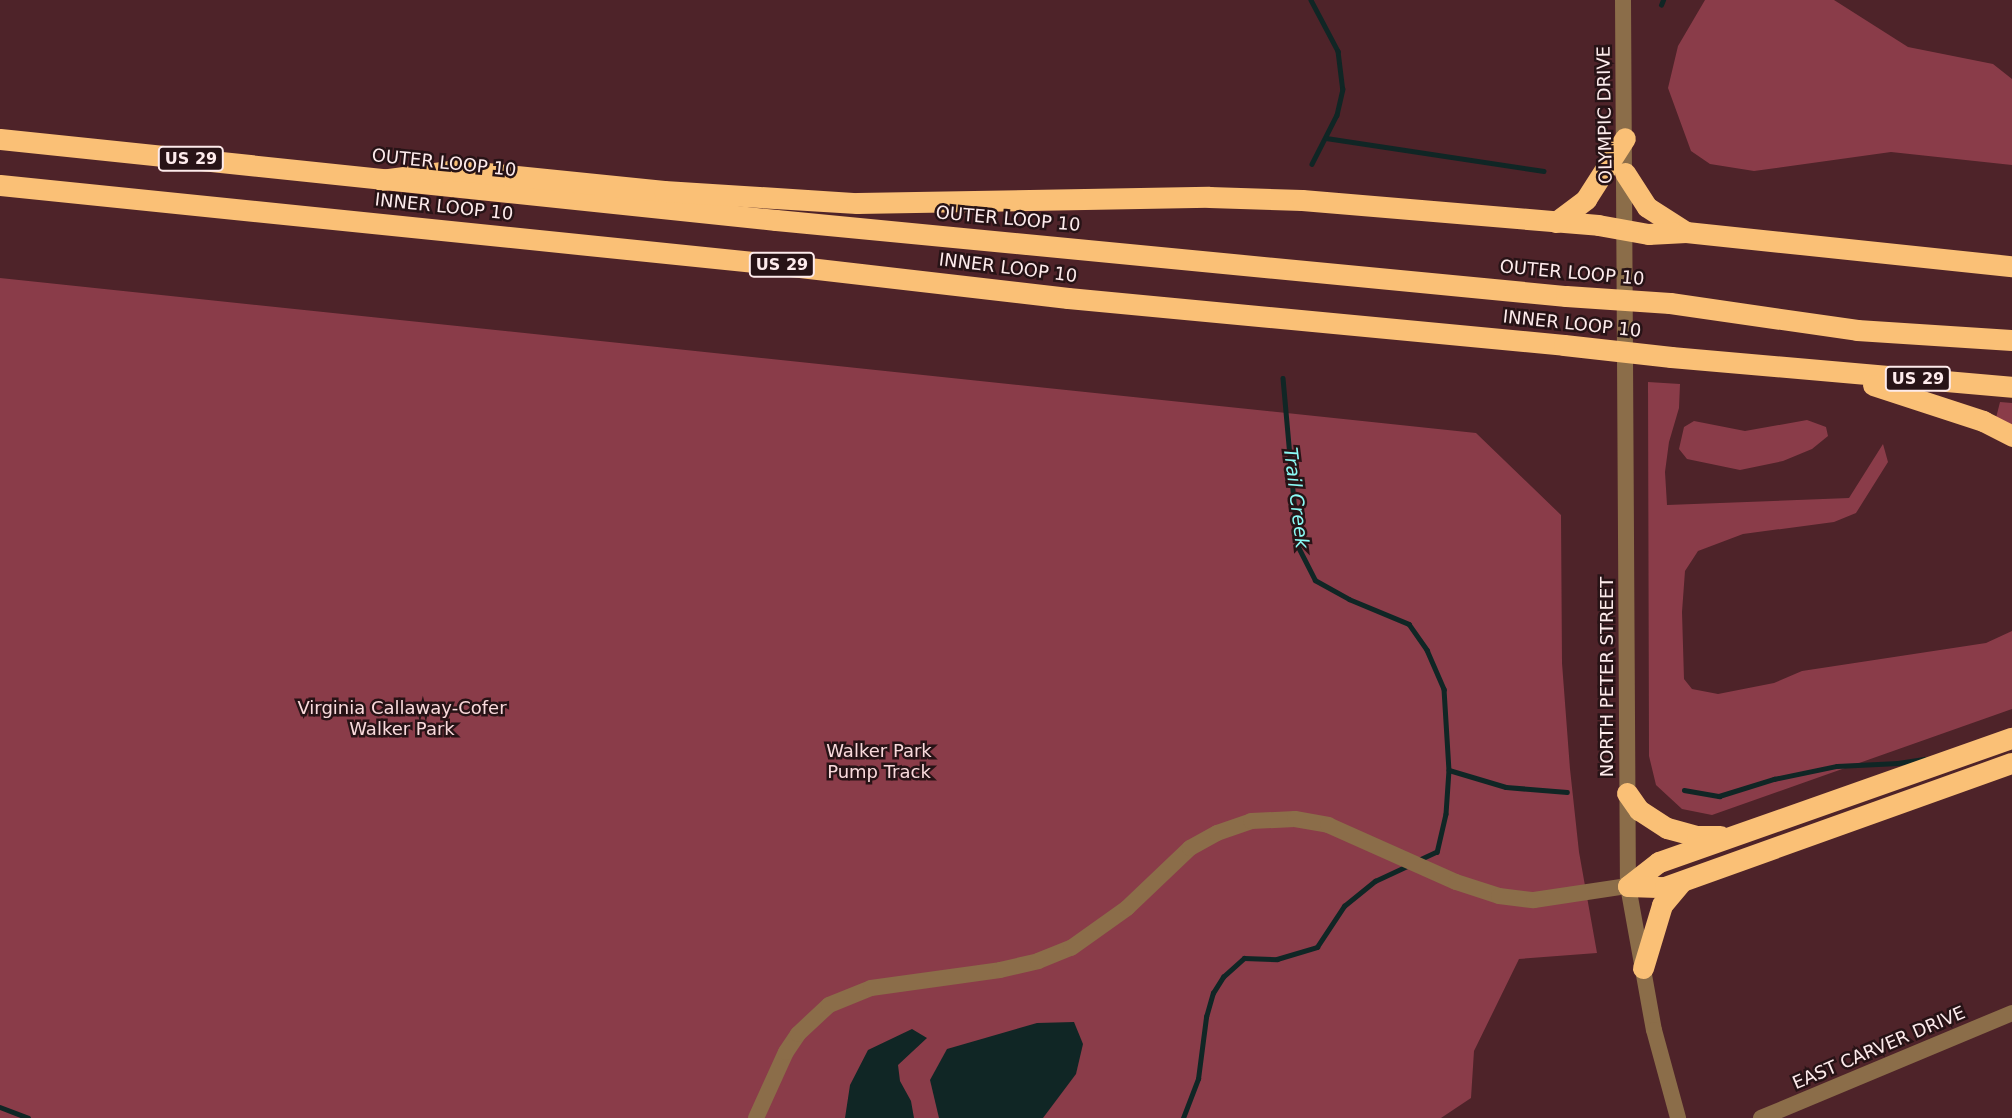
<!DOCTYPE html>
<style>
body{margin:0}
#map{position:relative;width:2012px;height:1118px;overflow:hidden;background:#4e2329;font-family:"DejaVu Sans",sans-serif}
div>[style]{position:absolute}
.green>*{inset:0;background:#8a3c49}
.water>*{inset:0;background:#102625}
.stream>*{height:4.5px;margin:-2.25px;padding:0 2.25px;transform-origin:2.25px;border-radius:2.25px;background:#102625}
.minor>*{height:16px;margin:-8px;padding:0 8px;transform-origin:8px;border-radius:8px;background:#8b6d49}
.highway>*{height:21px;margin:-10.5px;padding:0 10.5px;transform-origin:10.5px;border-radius:10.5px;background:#fac076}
.highway-bridge>*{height:21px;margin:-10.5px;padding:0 10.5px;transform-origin:10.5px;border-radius:10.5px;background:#fac076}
span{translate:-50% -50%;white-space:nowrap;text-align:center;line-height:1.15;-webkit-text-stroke:5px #271316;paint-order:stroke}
.shield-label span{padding:2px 5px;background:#271316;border:2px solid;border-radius:5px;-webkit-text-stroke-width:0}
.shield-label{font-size:16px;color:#fdebec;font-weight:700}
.street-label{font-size:18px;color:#fdebec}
.park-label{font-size:18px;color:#f9dadc}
.water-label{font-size:19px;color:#8bfaf5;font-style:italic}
</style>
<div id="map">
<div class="green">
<i style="clip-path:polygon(1705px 0,1834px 0,1908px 47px,1993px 64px,2012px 79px,2012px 165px,1891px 152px,1754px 171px,1710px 164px,1691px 151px,1668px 88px,1678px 46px)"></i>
<i style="clip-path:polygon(0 278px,1476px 433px,1561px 515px,1562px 663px,1570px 769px,1579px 852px,1597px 953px,1519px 959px,1474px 1051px,1471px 1098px,1441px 1118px,0 1118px)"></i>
<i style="clip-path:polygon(1648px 382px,1680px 384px,1679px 408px,1669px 442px,1665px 472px,1667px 505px,1849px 498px,1883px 444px,1888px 462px,1856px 513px,1834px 522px,1743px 534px,1698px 551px,1685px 571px,1682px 612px,1684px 679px,1692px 689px,1718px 694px,1774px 683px,1802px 671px,1986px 643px,2012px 631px,2012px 709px,1712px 815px,1682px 809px,1656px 785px,1649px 756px)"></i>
<i style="clip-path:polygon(2000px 402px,2012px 403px,2012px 425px,1996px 418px)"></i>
<i style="clip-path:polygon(1807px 420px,1826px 427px,1828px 436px,1812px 449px,1783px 461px,1740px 470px,1687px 459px,1679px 449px,1684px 427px,1694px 421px,1745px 431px)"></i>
</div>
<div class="water">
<i style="clip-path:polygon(1074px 1022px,1083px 1044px,1076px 1074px,1043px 1118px,939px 1118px,930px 1080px,947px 1049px,1037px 1023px)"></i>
<i style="clip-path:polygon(912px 1029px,927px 1038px,898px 1065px,900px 1081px,911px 1101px,914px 1118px,845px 1118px,850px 1085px,868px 1050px)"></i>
</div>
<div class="stream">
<i style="left:1311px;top:0;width:58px;rotate:62.1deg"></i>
<i style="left:1338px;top:51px;width:38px;rotate:83deg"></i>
<i style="left:1343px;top:89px;width:27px;rotate:103deg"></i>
<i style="left:1337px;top:115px;width:55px;rotate:117deg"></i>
<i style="left:1661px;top:5px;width:5px;rotate:-68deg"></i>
<i style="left:1326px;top:138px;width:220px;rotate:8.6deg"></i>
<i style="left:1283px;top:378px;width:169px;rotate:84.9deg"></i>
<i style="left:1298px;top:546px;width:38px;rotate:63deg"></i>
<i style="left:1315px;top:580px;width:39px;rotate:29deg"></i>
<i style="left:1349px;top:599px;width:65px;rotate:22.6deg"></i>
<i style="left:1409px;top:624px;width:32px;rotate:55deg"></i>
<i style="left:1427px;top:650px;width:43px;rotate:66.4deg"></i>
<i style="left:1444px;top:689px;width:81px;rotate:86.5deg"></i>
<i style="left:1449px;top:770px;width:44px;rotate:93.9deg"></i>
<i style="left:1446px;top:814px;width:39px;rotate:103deg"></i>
<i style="left:1437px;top:852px;width:19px;rotate:155deg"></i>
<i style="left:1449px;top:770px;width:59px;rotate:16.6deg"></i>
<i style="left:1506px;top:787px;width:61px;rotate:4.7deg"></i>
<i style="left:1684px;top:790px;width:36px;rotate:10deg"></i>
<i style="left:1719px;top:796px;width:58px;rotate:-17.2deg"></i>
<i style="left:1774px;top:779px;width:64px;rotate:-11.7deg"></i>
<i style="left:1837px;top:766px;width:61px;rotate:-2.8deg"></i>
<i style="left:1898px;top:763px;width:26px;rotate:-9deg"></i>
<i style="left:0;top:1107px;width:30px;rotate:21deg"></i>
<i style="left:1183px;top:1118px;width:42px;rotate:-69deg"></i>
<i style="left:1198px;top:1079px;width:63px;rotate:-82.6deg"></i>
<i style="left:1206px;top:1017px;width:25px;rotate:-74deg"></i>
<i style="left:1213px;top:993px;width:19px;rotate:-58deg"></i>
<i style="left:1223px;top:977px;width:28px;rotate:-42deg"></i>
<i style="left:1244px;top:958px;width:33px;rotate:2deg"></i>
<i style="left:1277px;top:959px;width:42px;rotate:-16.7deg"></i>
<i style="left:1317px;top:947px;width:49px;rotate:-56.6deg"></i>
<i style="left:1344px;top:906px;width:40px;rotate:-39deg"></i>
<i style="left:1375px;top:881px;width:38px;rotate:-25deg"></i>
</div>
<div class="minor">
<i style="left:1623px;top:0;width:886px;rotate:89.68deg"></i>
<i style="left:1628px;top:886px;width:146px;rotate:79.8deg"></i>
<i style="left:1654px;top:1030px;width:91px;rotate:74.7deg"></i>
<i style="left:756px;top:1118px;width:72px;rotate:-65.6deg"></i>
<i style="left:786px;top:1052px;width:22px;rotate:-56deg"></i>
<i style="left:798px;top:1034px;width:42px;rotate:-43.1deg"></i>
<i style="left:829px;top:1005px;width:45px;rotate:-22deg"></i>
<i style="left:871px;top:988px;width:130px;rotate:-7.9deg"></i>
<i style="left:1000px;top:970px;width:39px;rotate:-13deg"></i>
<i style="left:1038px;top:961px;width:35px;rotate:-22deg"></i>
<i style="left:1071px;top:948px;width:69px;rotate:-35.5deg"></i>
<i style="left:1127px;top:908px;width:87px;rotate:-43.6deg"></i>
<i style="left:1190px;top:848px;width:31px;rotate:-29deg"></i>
<i style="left:1217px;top:833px;width:36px;rotate:-19deg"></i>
<i style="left:1251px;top:821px;width:44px;rotate:-2.6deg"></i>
<i style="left:1295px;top:819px;width:34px;rotate:10deg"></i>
<i style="left:1328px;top:825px;width:140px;rotate:24deg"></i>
<i style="left:1456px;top:882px;width:45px;rotate:18deg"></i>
<i style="left:1499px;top:896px;width:35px;rotate:7deg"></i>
<i style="left:1534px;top:900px;width:95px;rotate:-8.5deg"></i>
<i style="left:1761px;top:1118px;width:272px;rotate:-22.7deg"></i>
</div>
<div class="highway">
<i style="left:0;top:139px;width:780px;rotate:5.96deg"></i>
<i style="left:776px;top:220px;width:794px;rotate:5.5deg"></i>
<i style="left:1625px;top:173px;width:40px;rotate:57.1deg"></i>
<i style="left:1647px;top:207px;width:46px;rotate:32.7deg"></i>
<i style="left:381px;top:180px;width:77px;rotate:-7.5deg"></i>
<i style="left:457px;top:170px;width:208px;rotate:5.8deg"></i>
<i style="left:664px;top:191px;width:193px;rotate:3.6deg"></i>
<i style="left:857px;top:203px;width:352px;rotate:-1deg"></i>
<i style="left:1209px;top:197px;width:93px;rotate:1.8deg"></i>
<i style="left:1302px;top:200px;width:297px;rotate:4.8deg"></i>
<i style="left:1598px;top:225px;width:51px;rotate:10.2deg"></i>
<i style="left:1648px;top:234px;width:38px;rotate:-3deg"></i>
<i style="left:1686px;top:232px;width:328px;rotate:6deg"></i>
<i style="left:0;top:185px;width:778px;rotate:5.83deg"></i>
<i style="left:774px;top:264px;width:296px;rotate:6.6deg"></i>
<i style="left:1068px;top:298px;width:498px;rotate:5.4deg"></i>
<i style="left:1556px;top:222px;width:38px;rotate:-37deg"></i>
<i style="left:1586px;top:199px;width:72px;rotate:-57.4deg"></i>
<i style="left:1670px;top:303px;width:189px;rotate:8.2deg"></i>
<i style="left:1857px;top:330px;width:155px;rotate:3.7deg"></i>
<i style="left:1671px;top:357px;width:342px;rotate:5deg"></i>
<i style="left:1873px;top:385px;width:116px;rotate:18.1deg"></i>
<i style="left:1983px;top:421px;width:33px;rotate:27deg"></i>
<i style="left:1627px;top:793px;width:21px;rotate:55deg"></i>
<i style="left:1639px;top:810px;width:33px;rotate:33deg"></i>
<i style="left:1667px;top:828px;width:31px;rotate:15deg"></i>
<i style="left:1697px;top:836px;width:23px"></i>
<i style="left:1628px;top:886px;width:39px;rotate:-38deg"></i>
<i style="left:1659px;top:862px;width:374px;rotate:-19.4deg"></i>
<i style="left:1628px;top:886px;width:37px;rotate:2deg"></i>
<i style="left:1665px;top:887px;width:368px;rotate:-19.7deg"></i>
<i style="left:1643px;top:968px;width:66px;rotate:-73.2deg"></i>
<i style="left:1662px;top:905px;width:30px;rotate:-50deg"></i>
</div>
<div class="highway-bridge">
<i style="left:1566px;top:296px;width:104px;rotate:3.9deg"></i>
<i style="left:1564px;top:345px;width:108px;rotate:6.4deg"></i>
</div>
<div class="shield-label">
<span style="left:191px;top:159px">US 29</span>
<span style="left:782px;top:265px">US 29</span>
<span style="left:1918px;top:379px">US 29</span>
</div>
<div class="street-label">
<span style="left:1605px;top:115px;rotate:-91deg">OLYMPIC DRIVE</span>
<span style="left:444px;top:163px;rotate:6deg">OUTER LOOP 10</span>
<span style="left:444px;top:207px;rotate:6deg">INNER LOOP 10</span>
<span style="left:1008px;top:219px;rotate:5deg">OUTER LOOP 10</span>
<span style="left:1008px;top:268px;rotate:7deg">INNER LOOP 10</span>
<span style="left:1572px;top:273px;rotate:5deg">OUTER LOOP 10</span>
<span style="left:1572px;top:324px;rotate:6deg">INNER LOOP 10</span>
<span style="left:1607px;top:677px;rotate:-90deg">NORTH PETER STREET</span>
<span style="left:1879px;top:1048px;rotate:-23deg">EAST CARVER DRIVE</span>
</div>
<div class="park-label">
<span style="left:402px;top:719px">Virginia Callaway-Cofer<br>Walker Park</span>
<span style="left:879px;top:762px">Walker Park<br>Pump Track</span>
</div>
<div class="water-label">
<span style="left:1296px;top:498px;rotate:83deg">Trail Creek</span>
</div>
</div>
